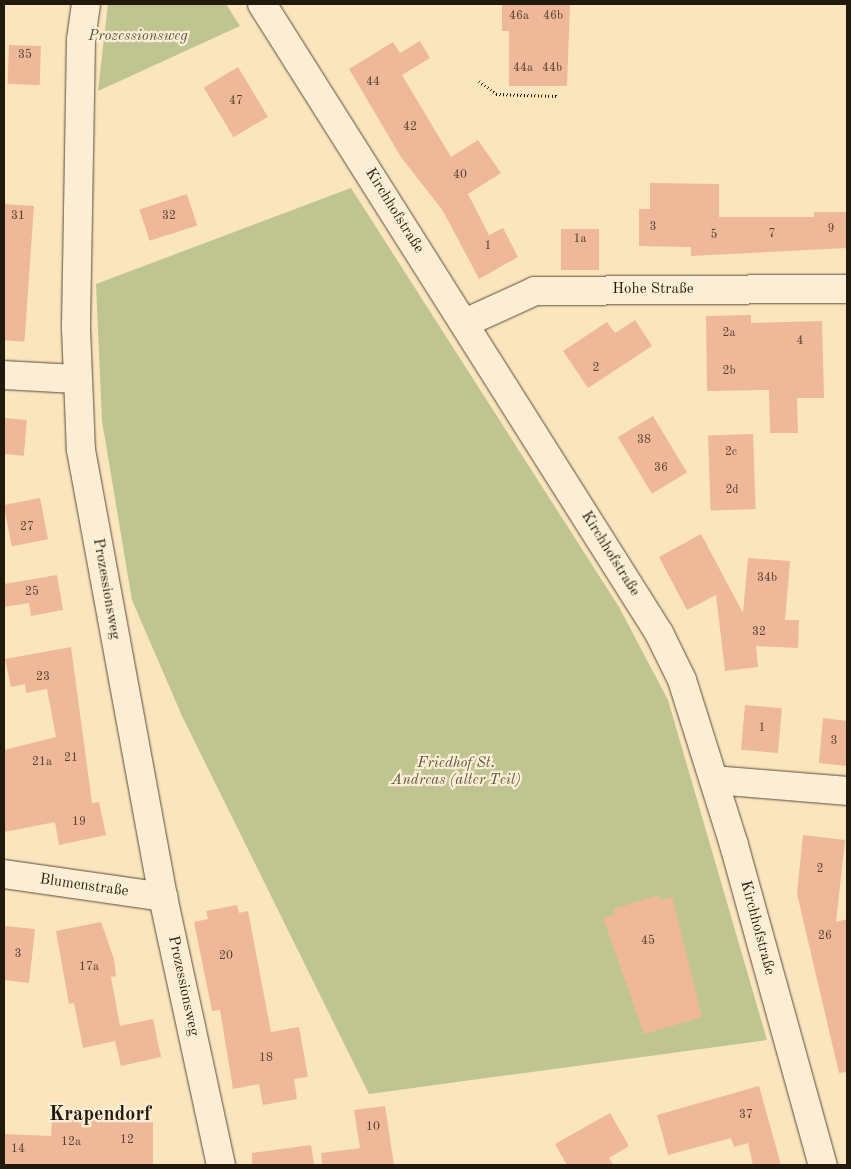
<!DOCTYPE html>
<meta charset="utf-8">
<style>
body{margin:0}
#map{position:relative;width:851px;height:1169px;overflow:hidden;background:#fbe5bd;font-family:"Old Standard TT",serif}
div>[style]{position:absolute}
.green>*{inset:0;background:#bfc590}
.building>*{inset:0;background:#eeb899;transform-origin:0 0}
.path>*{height:3px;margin-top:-1.5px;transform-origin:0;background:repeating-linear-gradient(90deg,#22190d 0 1px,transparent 0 3.5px)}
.roads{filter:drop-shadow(0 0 1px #584c39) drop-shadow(0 0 1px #584c39)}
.minor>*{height:28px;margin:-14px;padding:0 14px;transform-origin:14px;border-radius:14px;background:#fceed4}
span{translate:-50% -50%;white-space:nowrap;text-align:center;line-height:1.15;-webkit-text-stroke:4.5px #fceed4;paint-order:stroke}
.number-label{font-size:12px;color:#554130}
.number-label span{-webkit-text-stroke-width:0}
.park-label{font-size:15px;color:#59553b;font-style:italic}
.street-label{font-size:15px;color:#22190d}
.district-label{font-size:20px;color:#22190d;font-weight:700}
.frame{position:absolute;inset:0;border:5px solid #22190d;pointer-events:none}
</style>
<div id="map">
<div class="green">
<i style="clip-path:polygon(108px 4px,226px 4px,240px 26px,98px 91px)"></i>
<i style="clip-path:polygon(351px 188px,619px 607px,668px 700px,767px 1040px,369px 1094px,182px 716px,132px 600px,102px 421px,96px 284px)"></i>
</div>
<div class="building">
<i style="clip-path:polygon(502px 4px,570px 4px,567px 86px,509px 86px,509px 31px,502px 31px)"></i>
<i style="clip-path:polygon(420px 41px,430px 58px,402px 75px,451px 157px,478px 140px,501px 173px,468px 194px,489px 235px,503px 228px,518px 257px,479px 279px,443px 211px,401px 157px,349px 69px,393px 42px,400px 53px)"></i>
<i style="left:9px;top:45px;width:32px;height:39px;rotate:2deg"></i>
<i style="left:238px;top:67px;width:58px;height:40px;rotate:59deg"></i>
<i style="clip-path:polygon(650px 183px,719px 184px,719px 217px,814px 217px,814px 212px,847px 212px,847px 248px,691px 256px,691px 247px,639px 246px,639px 209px,650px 209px)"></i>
<i style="left:187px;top:194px;width:33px;height:50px;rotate:72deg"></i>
<i style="left:4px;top:204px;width:30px;height:136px;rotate:4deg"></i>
<i style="left:561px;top:229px;width:38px;height:41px"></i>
<i style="clip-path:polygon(751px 315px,751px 323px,822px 321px,824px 398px,797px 398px,798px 433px,770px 433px,769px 390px,707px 391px,706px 316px)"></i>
<i style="clip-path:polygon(635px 320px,652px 346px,588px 388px,563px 351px,607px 322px,615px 333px)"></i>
<i style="left:653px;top:416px;width:66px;height:41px;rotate:59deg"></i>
<i style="left:4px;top:418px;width:23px;height:36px;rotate:5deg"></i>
<i style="left:753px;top:434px;width:75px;height:45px;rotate:88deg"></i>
<i style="left:40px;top:498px;width:42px;height:37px;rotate:79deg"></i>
<i style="clip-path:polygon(701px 534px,743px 613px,748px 558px,790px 561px,785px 620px,799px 620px,798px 648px,756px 646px,758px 667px,725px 671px,716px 595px,687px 610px,659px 557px)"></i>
<i style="clip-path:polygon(57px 575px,63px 610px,31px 616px,29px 603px,4px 607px,4px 584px)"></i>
<i style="clip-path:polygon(71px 647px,92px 803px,99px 802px,106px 835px,59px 845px,55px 822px,4px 832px,4px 750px,56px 737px,47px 689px,26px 693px,25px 684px,11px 687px,5px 659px)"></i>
<i style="left:745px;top:705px;width:37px;height:45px;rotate:5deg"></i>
<i style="clip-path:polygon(823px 718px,847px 721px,847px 766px,819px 763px)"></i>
<i style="clip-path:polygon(803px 835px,845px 840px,836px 922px,847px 919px,847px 1072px,839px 1073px,797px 894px)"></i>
<i style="clip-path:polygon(659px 895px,660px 900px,672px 897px,702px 1017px,644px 1034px,603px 918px,615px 914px,613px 909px)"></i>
<i style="clip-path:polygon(237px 905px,239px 913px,248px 911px,271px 1032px,299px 1027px,308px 1077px,294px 1079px,297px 1099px,263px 1105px,259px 1084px,233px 1089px,220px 1010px,212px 1011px,194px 922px,208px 919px,206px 911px)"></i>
<i style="clip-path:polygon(101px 922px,114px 959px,116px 976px,111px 977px,120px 1026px,153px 1019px,161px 1057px,121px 1066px,115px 1041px,83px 1048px,74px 1003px,69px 1004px,56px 931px)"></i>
<i style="clip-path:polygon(4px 926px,35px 929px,29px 983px,4px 980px)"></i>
<i style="clip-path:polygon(759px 1086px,781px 1165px,753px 1165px,748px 1143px,734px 1147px,731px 1138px,668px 1155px,657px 1115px)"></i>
<i style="clip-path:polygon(385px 1106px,394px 1165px,322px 1165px,321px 1153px,360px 1148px,354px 1110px)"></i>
<i style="clip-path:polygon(610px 1113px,629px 1146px,609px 1158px,613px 1165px,567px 1165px,555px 1144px)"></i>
<i style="clip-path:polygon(52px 1118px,153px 1122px,153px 1165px,4px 1165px,4px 1134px,51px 1136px)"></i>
<i style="clip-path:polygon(311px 1145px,314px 1165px,252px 1165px,252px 1153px)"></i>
</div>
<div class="path">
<i style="left:479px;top:81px;width:21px;rotate:37deg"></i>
<i style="left:496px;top:94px;width:61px;rotate:1.9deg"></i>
</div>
<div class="roads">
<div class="minor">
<i style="left:86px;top:4px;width:35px;rotate:98deg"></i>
<i style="left:81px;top:39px;width:289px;rotate:91deg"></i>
<i style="left:76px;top:328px;width:122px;rotate:87.7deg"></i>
<i style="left:81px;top:450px;width:454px;rotate:79.6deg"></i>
<i style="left:163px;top:897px;width:274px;rotate:77.8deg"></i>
<i style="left:262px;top:4px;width:744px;rotate:57.74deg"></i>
<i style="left:659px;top:633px;width:52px;rotate:63.9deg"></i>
<i style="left:682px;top:680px;width:173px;rotate:72.5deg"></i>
<i style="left:734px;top:845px;width:332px;rotate:74.5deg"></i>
<i style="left:465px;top:323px;width:77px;rotate:-24.6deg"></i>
<i style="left:535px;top:291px;width:312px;rotate:-0.4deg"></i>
<i style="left:4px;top:375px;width:71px;rotate:3.2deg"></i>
<i style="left:714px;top:780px;width:133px;rotate:4.7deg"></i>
<i style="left:4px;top:874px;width:161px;rotate:8.2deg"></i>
</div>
</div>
<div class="number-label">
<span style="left:519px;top:17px">46a</span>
<span style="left:553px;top:17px">46b</span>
<span style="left:25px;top:56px">35</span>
<span style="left:523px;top:69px">44a</span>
<span style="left:552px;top:69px">44b</span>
<span style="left:373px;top:83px">44</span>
<span style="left:236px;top:102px">47</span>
<span style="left:410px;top:128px">42</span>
<span style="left:460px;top:176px">40</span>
<span style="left:18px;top:217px">31</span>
<span style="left:169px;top:217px">32</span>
<span style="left:653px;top:228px">3</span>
<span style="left:831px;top:230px">9</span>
<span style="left:772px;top:235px">7</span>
<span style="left:714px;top:236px">5</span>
<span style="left:580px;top:240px">1a</span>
<span style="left:488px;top:247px">1</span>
<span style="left:729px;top:334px">2a</span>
<span style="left:800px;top:342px">4</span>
<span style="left:596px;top:369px">2</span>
<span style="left:729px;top:372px">2b</span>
<span style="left:644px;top:441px">38</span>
<span style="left:731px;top:453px">2c</span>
<span style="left:661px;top:469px">36</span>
<span style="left:732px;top:491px">2d</span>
<span style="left:27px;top:528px">27</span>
<span style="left:767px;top:579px">34b</span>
<span style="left:32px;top:593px">25</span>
<span style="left:759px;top:633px">32</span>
<span style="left:43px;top:678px">23</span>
<span style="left:762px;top:729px">1</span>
<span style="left:834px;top:742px">3</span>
<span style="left:71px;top:759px">21</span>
<span style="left:42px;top:763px">21a</span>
<span style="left:79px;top:823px">19</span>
<span style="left:820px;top:870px">2</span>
<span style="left:825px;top:937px">26</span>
<span style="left:648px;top:942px">45</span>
<span style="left:18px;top:955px">3</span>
<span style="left:226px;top:957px">20</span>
<span style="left:89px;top:968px">17a</span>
<span style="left:266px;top:1059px">18</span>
<span style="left:746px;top:1116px">37</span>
<span style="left:373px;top:1128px">10</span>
<span style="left:127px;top:1141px">12</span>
<span style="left:71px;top:1143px">12a</span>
<span style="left:18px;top:1150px">14</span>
</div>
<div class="park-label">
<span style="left:138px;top:37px">Prozessionsweg</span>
<span style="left:456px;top:772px">Friedhof St.<br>Andreas (alter Teil)</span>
</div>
<div class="street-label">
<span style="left:394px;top:211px;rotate:58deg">Kirchhofstraße</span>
<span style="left:653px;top:290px">Hohe Straße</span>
<span style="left:610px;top:554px;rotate:58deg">Kirchhofstraße</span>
<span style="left:106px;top:589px;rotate:80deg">Prozessionsweg</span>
<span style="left:84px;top:886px;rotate:8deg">Blumenstraße</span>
<span style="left:757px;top:928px;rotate:75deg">Kirchhofstraße</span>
<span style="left:183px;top:986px;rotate:78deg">Prozessionsweg</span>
</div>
<div class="district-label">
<span style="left:100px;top:1115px">Krapendorf</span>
</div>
<div class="frame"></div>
</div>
